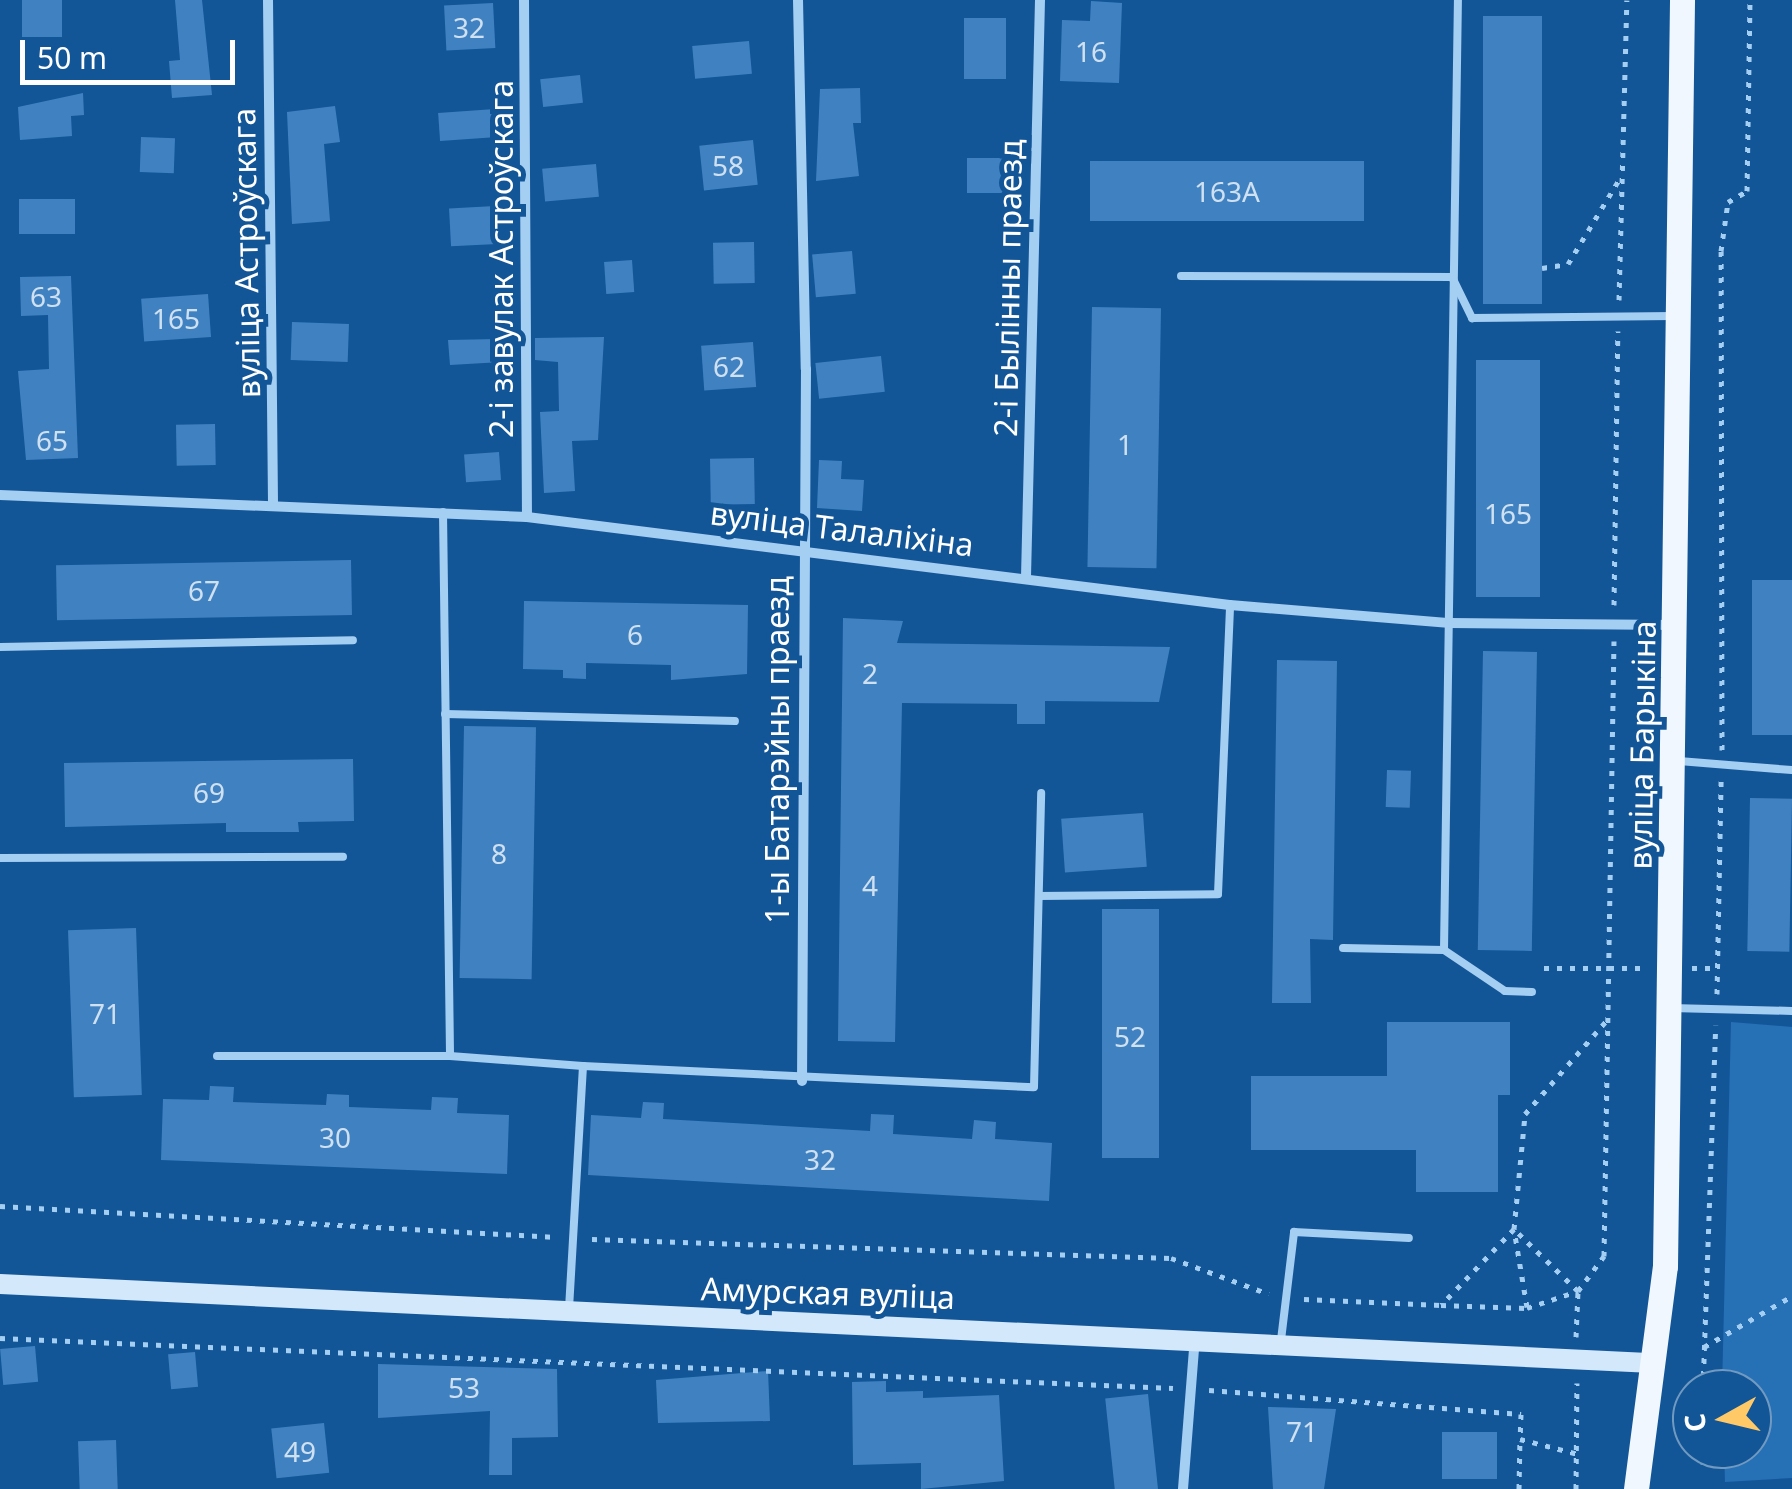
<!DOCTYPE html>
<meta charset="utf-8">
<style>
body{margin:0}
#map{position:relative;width:1792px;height:1489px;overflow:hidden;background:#135698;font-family:"Noto Sans",sans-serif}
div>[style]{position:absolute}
.green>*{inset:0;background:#2670b6}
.building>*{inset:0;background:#4082c1;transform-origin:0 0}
.path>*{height:5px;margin-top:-2.5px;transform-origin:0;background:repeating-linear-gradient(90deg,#a5cef3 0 5px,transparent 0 13px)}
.lane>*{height:8px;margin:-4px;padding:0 4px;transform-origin:4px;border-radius:4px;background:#a5cef3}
.street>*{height:10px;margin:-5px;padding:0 5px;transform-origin:5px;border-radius:5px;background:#a5cef3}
.secondary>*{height:20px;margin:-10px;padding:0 10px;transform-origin:10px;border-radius:10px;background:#d4e8fc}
.primary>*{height:25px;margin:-12.5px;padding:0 12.5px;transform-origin:12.5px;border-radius:12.5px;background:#f1f7ff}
span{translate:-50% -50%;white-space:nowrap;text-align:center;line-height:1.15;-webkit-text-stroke:10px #135698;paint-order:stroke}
.number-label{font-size:28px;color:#cfe0f0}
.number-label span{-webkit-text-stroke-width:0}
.street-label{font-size:32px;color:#fff}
.north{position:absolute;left:1672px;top:1369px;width:100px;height:100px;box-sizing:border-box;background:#135698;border:2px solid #719ac1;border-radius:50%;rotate:262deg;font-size:28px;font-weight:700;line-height:40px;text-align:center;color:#fff}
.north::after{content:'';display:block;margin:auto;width:35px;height:45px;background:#ffc967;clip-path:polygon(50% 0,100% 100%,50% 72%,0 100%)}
.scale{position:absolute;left:20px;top:40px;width:215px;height:45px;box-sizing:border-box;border:5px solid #fff;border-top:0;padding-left:12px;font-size:30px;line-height:35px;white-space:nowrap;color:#fff;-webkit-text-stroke:8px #135698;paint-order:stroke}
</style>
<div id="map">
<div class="green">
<i style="clip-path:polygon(1731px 1022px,1792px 1027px,1792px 1478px,1725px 1482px,1724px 1449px,1752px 1449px,1752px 1389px,1722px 1389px)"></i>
</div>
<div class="building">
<i style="left:22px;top:0;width:40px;height:37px"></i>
<i style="clip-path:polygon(175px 0,202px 0,212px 95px,172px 98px,169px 61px,180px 60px)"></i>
<i style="clip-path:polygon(1091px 1px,1122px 3px,1119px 83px,1060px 81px,1062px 20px,1090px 21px)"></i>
<i style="left:493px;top:3px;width:45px;height:49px;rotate:87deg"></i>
<i style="left:1483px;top:16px;width:59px;height:288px"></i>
<i style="left:964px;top:18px;width:42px;height:61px"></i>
<i style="left:749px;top:41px;width:33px;height:57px;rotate:85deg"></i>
<i style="left:580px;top:75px;width:28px;height:40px;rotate:84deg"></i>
<i style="clip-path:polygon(860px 88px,861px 123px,853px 123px,859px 176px,816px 181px,820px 89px)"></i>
<i style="clip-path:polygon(83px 93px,84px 115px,71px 116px,72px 136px,20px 140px,18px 107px)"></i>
<i style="clip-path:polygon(335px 106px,340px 142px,324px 144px,330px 221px,292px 224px,287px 112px)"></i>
<i style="left:495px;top:109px;width:28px;height:57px;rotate:86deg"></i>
<i style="left:141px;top:137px;width:34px;height:35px;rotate:2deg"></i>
<i style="left:753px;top:140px;width:45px;height:54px;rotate:84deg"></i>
<i style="left:967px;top:158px;width:41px;height:35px"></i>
<i style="left:1090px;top:161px;width:274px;height:60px"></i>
<i style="left:596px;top:164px;width:33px;height:54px;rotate:85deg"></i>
<i style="left:19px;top:199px;width:56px;height:35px"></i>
<i style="left:495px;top:206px;width:38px;height:46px;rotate:87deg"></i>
<i style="left:754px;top:242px;width:41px;height:41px;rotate:89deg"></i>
<i style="left:852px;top:251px;width:43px;height:40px;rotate:85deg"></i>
<i style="left:632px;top:260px;width:32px;height:28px;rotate:86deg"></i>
<i style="clip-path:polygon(71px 276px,78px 458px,26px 460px,18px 371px,49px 369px,48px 315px,21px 316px,20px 277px)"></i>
<i style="left:208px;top:294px;width:43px;height:67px;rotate:86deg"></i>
<i style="left:1092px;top:307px;width:69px;height:260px;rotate:1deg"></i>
<i style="left:292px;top:322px;width:57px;height:38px;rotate:2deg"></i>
<i style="clip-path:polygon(604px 337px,598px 440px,572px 441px,575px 491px,544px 493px,540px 412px,559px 411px,558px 362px,535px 360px,535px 338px)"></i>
<i style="clip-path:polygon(498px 339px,517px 339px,517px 361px,450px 365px,448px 340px)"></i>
<i style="left:753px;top:342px;width:45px;height:52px;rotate:86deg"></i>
<i style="left:881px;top:356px;width:36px;height:66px;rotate:84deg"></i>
<i style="left:1476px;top:360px;width:64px;height:237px"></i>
<i style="left:215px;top:424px;width:41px;height:39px;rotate:89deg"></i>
<i style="left:499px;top:452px;width:28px;height:35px;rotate:86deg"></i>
<i style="left:754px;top:458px;width:46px;height:44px;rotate:89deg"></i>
<i style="clip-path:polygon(819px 460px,842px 461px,841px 479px,864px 480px,862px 511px,817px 508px)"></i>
<i style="left:351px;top:560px;width:55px;height:295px;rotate:89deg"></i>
<i style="left:1752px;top:580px;width:40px;height:155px"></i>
<i style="clip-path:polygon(524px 601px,748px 605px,747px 674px,671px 680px,671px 665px,586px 663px,586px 679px,563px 678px,563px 670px,523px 669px)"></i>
<i style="clip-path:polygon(843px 618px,903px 621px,897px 643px,1170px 647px,1159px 702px,1045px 701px,1045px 724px,1017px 724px,1017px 704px,902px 703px,895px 1042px,838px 1041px)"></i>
<i style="left:1483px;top:651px;width:54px;height:299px;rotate:1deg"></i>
<i style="clip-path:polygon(1277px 660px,1337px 661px,1333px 940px,1310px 939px,1311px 1003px,1272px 1003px)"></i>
<i style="left:464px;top:726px;width:72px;height:252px;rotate:1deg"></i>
<i style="clip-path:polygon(353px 759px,354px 821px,298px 822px,299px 832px,226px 832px,226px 823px,65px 827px,64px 763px)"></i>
<i style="left:1387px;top:770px;width:24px;height:37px;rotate:2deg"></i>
<i style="left:1750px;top:798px;width:42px;height:153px;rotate:1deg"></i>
<i style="left:1143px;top:813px;width:54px;height:82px;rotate:86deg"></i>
<i style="left:1102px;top:909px;width:57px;height:249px"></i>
<i style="left:136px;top:928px;width:167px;height:68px;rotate:88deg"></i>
<i style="clip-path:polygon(1387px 1022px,1510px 1022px,1510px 1095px,1498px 1095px,1498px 1192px,1416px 1192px,1416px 1150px,1251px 1150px,1251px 1076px,1387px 1076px)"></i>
<i style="clip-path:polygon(210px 1086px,234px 1087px,233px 1102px,326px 1105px,327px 1094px,349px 1095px,349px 1107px,431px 1110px,432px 1097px,458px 1098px,457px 1113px,509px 1115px,507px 1174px,161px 1160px,163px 1099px,209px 1100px)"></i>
<i style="clip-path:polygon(643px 1102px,664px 1103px,663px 1119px,870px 1131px,871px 1114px,894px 1115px,893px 1134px,972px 1139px,974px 1120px,996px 1122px,995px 1139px,1052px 1143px,1049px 1201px,588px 1175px,591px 1115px,641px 1118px)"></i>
<i style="left:35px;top:1346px;width:36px;height:35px;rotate:85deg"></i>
<i style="left:195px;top:1352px;width:35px;height:27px;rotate:85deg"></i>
<i style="clip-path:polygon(378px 1364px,557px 1369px,558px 1437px,512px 1438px,512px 1475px,489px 1475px,490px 1411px,378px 1418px)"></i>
<i style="clip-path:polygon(768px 1371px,770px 1421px,658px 1423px,656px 1380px)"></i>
<i style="clip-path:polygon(886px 1381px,886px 1392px,923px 1391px,923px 1398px,999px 1395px,1004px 1481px,921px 1489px,921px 1463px,853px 1465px,852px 1382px)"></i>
<i style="left:1148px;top:1394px;width:96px;height:43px;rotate:84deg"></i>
<i style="clip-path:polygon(1268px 1407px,1336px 1409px,1324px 1489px,1273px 1489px)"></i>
<i style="left:324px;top:1423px;width:50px;height:53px;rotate:84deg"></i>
<i style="left:1442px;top:1432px;width:55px;height:47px"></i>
<i style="left:116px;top:1440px;width:49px;height:38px;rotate:88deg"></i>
</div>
<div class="path">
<i style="left:1542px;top:268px;width:26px;rotate:-9deg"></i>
<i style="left:1568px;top:264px;width:100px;rotate:-58.8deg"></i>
<i style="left:1619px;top:300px;width:300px;rotate:-88.5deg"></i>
<i style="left:1614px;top:605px;width:274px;rotate:-89.2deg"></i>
<i style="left:1722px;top:750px;width:499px;rotate:-90.1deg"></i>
<i style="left:1721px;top:251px;width:49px;rotate:-81.9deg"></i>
<i style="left:1728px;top:202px;width:22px;rotate:-30deg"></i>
<i style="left:1747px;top:191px;width:191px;rotate:-89.1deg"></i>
<i style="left:1544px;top:968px;width:102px"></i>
<i style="left:1692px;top:968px;width:24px"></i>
<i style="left:1717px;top:994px;width:213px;rotate:-88.9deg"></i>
<i style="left:0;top:1206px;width:557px;rotate:3.19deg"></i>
<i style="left:592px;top:1239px;width:579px;rotate:1.88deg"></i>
<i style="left:1171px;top:1258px;width:104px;rotate:20.2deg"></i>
<i style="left:1304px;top:1299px;width:137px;rotate:2.5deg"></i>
<i style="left:1441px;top:1305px;width:86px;rotate:2deg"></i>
<i style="left:1527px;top:1308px;width:54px;rotate:-18.4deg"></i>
<i style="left:1578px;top:1291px;width:89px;rotate:-135.9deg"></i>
<i style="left:1514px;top:1229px;width:105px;rotate:133.8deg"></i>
<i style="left:1527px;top:1307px;width:79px;rotate:-99.5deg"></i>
<i style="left:1514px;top:1229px;width:116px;rotate:-84.5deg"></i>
<i style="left:1525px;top:1114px;width:123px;rotate:-48.9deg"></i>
<i style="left:1576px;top:1337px;width:46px;rotate:-87.5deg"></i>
<i style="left:1578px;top:1291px;width:44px;rotate:-53.4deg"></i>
<i style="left:1604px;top:1256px;width:615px;rotate:-89.07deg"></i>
<i style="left:0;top:1338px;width:1174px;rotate:2.44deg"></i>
<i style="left:1704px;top:1347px;width:102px;rotate:-30.1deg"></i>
<i style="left:1703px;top:1389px;width:364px;rotate:-88deg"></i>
<i style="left:1209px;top:1390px;width:313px;rotate:4.4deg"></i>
<i style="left:1521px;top:1414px;width:25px;rotate:92deg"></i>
<i style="left:1520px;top:1439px;width:64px;rotate:14.5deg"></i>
<i style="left:1703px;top:1449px;width:15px;rotate:90deg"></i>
<i style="left:1519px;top:1489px;width:50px;rotate:-88.9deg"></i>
<i style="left:1576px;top:1489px;width:106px;rotate:-89.5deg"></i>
</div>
<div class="lane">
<i style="left:1181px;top:276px;width:271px;rotate:0.2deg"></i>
<i style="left:1452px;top:277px;width:46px;rotate:64deg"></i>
<i style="left:1472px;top:318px;width:202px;rotate:-0.6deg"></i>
<i style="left:443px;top:512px;width:544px;rotate:89.26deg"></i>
<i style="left:0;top:647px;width:353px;rotate:-1.1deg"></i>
<i style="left:445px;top:714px;width:290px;rotate:1.4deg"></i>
<i style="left:1679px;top:761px;width:113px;rotate:4.6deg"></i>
<i style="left:0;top:858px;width:343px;rotate:-0.2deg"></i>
<i style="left:1039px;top:896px;width:179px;rotate:-0.6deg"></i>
<i style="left:1218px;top:894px;width:289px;rotate:-87.6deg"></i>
<i style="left:1343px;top:948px;width:101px;rotate:1.1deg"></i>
<i style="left:1444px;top:950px;width:950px;rotate:-89.16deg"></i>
<i style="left:1444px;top:950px;width:73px;rotate:33.9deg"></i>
<i style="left:1505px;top:991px;width:27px;rotate:2deg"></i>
<i style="left:1671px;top:1008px;width:121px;rotate:1.4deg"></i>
<i style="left:217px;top:1056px;width:233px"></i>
<i style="left:450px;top:1056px;width:133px;rotate:4.3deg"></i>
<i style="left:583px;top:1066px;width:243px;rotate:93.3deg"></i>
<i style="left:583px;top:1066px;width:451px;rotate:2.7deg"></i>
<i style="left:1034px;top:1087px;width:294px;rotate:-88.6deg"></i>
<i style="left:1281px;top:1340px;width:109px;rotate:-83.1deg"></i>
<i style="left:1294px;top:1232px;width:115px;rotate:3deg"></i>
</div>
<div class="street">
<i style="left:268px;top:0;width:506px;rotate:89.43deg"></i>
<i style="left:524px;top:0;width:517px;rotate:89.67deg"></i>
<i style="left:798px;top:0;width:369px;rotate:88.8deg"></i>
<i style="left:806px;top:369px;width:712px;rotate:90.32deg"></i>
<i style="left:0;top:495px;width:527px;rotate:2.39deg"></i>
<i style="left:527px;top:517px;width:708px;rotate:7.14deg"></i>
<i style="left:1230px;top:605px;width:221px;rotate:4.7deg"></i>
<i style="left:1450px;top:623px;width:225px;rotate:0.5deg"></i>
<i style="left:1026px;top:577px;width:577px;rotate:-88.61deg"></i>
<i style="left:1183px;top:1489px;width:151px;rotate:-85.5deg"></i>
</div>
<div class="secondary">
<i style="left:0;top:1284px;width:1655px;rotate:2.74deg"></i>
</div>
<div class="primary">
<i style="left:1636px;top:1489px;width:225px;rotate:-82.6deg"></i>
<i style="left:1665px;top:1266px;width:1266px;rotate:-89.23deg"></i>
</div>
<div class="number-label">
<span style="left:469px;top:27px">32</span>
<span style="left:1091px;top:51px">16</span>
<span style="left:728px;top:165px">58</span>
<span style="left:1227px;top:191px">163А</span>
<span style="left:46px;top:296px">63</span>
<span style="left:176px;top:318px">165</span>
<span style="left:729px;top:366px">62</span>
<span style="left:52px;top:440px">65</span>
<span style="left:1125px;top:444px">1</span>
<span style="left:1508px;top:513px">165</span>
<span style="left:204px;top:590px">67</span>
<span style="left:635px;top:634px">6</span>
<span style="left:870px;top:673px">2</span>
<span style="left:209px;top:792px">69</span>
<span style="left:499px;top:853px">8</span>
<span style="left:870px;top:885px">4</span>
<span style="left:105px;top:1013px">71</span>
<span style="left:1130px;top:1036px">52</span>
<span style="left:335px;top:1137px">30</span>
<span style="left:820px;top:1159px">32</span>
<span style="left:464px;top:1387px">53</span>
<span style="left:1302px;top:1431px">71</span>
<span style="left:300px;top:1451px">49</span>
</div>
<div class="street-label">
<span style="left:246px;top:253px;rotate:-91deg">вуліца Астроўскага</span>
<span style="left:501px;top:259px;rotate:-90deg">2-і завулак Астроўскага</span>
<span style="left:1008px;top:288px;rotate:-89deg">2-і Былінны праезд</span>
<span style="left:842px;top:529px;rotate:7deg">вуліца Талаліхіна</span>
<span style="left:1642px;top:745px;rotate:-89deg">вуліца Барыкіна</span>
<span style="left:777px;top:750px;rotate:-90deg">1-ы Батарэйны праезд</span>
<span style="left:828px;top:1293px;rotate:2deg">Амурская вуліца</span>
</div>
<div class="north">С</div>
<div class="scale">50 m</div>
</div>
